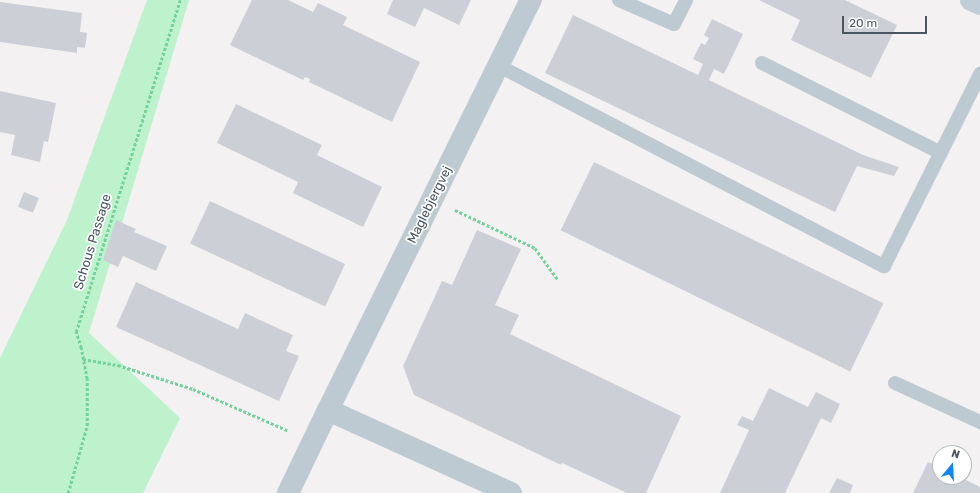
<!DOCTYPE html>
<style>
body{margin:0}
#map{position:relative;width:980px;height:493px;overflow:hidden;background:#f3f1f1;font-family:Rubik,sans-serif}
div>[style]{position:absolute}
.green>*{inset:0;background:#bdf2cd}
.building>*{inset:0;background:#ccd0d6;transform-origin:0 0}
.path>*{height:2.5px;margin-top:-1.25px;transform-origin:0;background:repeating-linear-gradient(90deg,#73d39a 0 3px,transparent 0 5px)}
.lane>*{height:14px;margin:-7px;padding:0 7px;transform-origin:7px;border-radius:7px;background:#becad1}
.street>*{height:22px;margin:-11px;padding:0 11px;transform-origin:11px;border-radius:11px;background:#becad1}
.secondary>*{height:22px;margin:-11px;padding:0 11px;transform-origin:11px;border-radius:11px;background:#c1ced8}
span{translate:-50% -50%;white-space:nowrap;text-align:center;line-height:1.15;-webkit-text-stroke:3.5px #fff;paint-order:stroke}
.street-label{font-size:13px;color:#475660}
.north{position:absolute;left:932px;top:445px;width:40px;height:40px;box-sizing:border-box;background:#fff;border:1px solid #b5bbbf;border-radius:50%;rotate:18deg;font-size:11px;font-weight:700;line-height:16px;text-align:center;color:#475660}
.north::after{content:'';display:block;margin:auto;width:14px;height:18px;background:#0e86f0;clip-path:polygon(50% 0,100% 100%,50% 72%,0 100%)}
.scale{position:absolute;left:842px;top:16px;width:85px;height:18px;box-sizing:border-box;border:2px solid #475660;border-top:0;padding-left:5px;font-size:12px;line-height:14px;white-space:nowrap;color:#475660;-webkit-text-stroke:3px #fff;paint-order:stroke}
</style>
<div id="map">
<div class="green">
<i style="clip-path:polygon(147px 0,189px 0,89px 333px,180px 418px,143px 493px,0 493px,0 358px,67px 220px)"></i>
</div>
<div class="building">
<i style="clip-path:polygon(252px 0,288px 0,313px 12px,318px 3px,347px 17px,343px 25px,420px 62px,392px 122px,309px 82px,310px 79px,305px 77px,303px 80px,230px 45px)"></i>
<i style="clip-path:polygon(393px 0,471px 0,459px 25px,424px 8px,415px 27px,387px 14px)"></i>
<i style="clip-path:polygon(759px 0,845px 0,897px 25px,871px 78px,791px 40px,800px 20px)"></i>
<i style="clip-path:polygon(0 2px,82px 13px,80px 32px,87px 33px,85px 48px,77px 47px,77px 53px,0 42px)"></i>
<i style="clip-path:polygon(573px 15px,698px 75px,703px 64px,693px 59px,701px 43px,705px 45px,709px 38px,704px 35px,712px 19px,743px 34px,724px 74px,714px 69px,709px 80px,863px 155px,899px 167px,894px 176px,857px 166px,835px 212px,545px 73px)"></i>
<i style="clip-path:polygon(0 91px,56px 103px,48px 142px,44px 141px,40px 162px,11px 155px,15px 135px,0 132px)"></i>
<i style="clip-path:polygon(236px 104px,322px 145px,317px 155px,382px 187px,363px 227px,293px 193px,298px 182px,217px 143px)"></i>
<i style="left:594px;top:162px;width:322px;height:76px;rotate:26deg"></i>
<i style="left:24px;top:192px;width:16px;height:16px;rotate:22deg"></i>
<i style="left:210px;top:201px;width:149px;height:47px;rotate:25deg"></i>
<i style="clip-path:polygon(116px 220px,136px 229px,134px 232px,167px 246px,156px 271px,123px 256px,118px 267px,103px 260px)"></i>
<i style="clip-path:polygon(477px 230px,521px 249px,495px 305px,519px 315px,510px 334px,681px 416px,646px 493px,627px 493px,562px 463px,561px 465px,414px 395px,403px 366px,442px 281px,452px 285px)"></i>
<i style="clip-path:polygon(136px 282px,238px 329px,245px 313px,293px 335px,286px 351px,299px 356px,279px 401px,116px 327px)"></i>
<i style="clip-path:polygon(769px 388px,808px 407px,816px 392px,840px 404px,831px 423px,821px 418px,785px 493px,720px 493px,749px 430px,737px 425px,742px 416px,753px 421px)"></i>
<i style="clip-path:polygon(928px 462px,940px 467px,940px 477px,960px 477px,980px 487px,980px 493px,913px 493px)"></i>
<i style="clip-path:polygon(837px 478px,853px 485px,850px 493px,829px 493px)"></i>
</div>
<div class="path">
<i style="left:455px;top:210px;width:89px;rotate:25.4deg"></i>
<i style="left:535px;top:248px;width:39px;rotate:54deg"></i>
<i style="left:83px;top:359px;width:36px;rotate:10deg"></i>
<i style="left:118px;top:365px;width:79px;rotate:17.7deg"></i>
<i style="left:193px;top:389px;width:105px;rotate:23.6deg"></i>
<i style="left:68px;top:493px;width:70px;rotate:-74.2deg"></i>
<i style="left:87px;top:426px;width:47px;rotate:-90deg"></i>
<i style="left:87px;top:379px;width:32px;rotate:-101deg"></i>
<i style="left:81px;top:348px;width:17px;rotate:-107deg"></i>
<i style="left:76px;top:332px;width:348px;rotate:-72.6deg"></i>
</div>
<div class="lane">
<i style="left:619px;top:0;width:60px;rotate:23.6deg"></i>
<i style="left:674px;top:24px;width:27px;rotate:-63deg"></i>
<i style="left:762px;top:63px;width:200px;rotate:26.7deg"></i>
<i style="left:499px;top:66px;width:434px;rotate:27.5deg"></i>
<i style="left:884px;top:266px;width:215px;rotate:-63.4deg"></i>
<i style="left:895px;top:383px;width:94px;rotate:24.6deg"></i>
</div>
<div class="street">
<i style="left:288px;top:493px;width:92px;rotate:-64.3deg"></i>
<i style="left:511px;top:493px;width:201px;rotate:-155.6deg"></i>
<i style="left:328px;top:410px;width:458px;rotate:-63.7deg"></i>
</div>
<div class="secondary">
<i style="left:971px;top:0;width:10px;rotate:24deg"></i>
</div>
<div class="street-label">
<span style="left:430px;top:205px;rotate:-64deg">Maglebjergvej</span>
<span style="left:93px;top:242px;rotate:-73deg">Schous Passage</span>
</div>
<div class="north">N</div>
<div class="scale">20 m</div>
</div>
